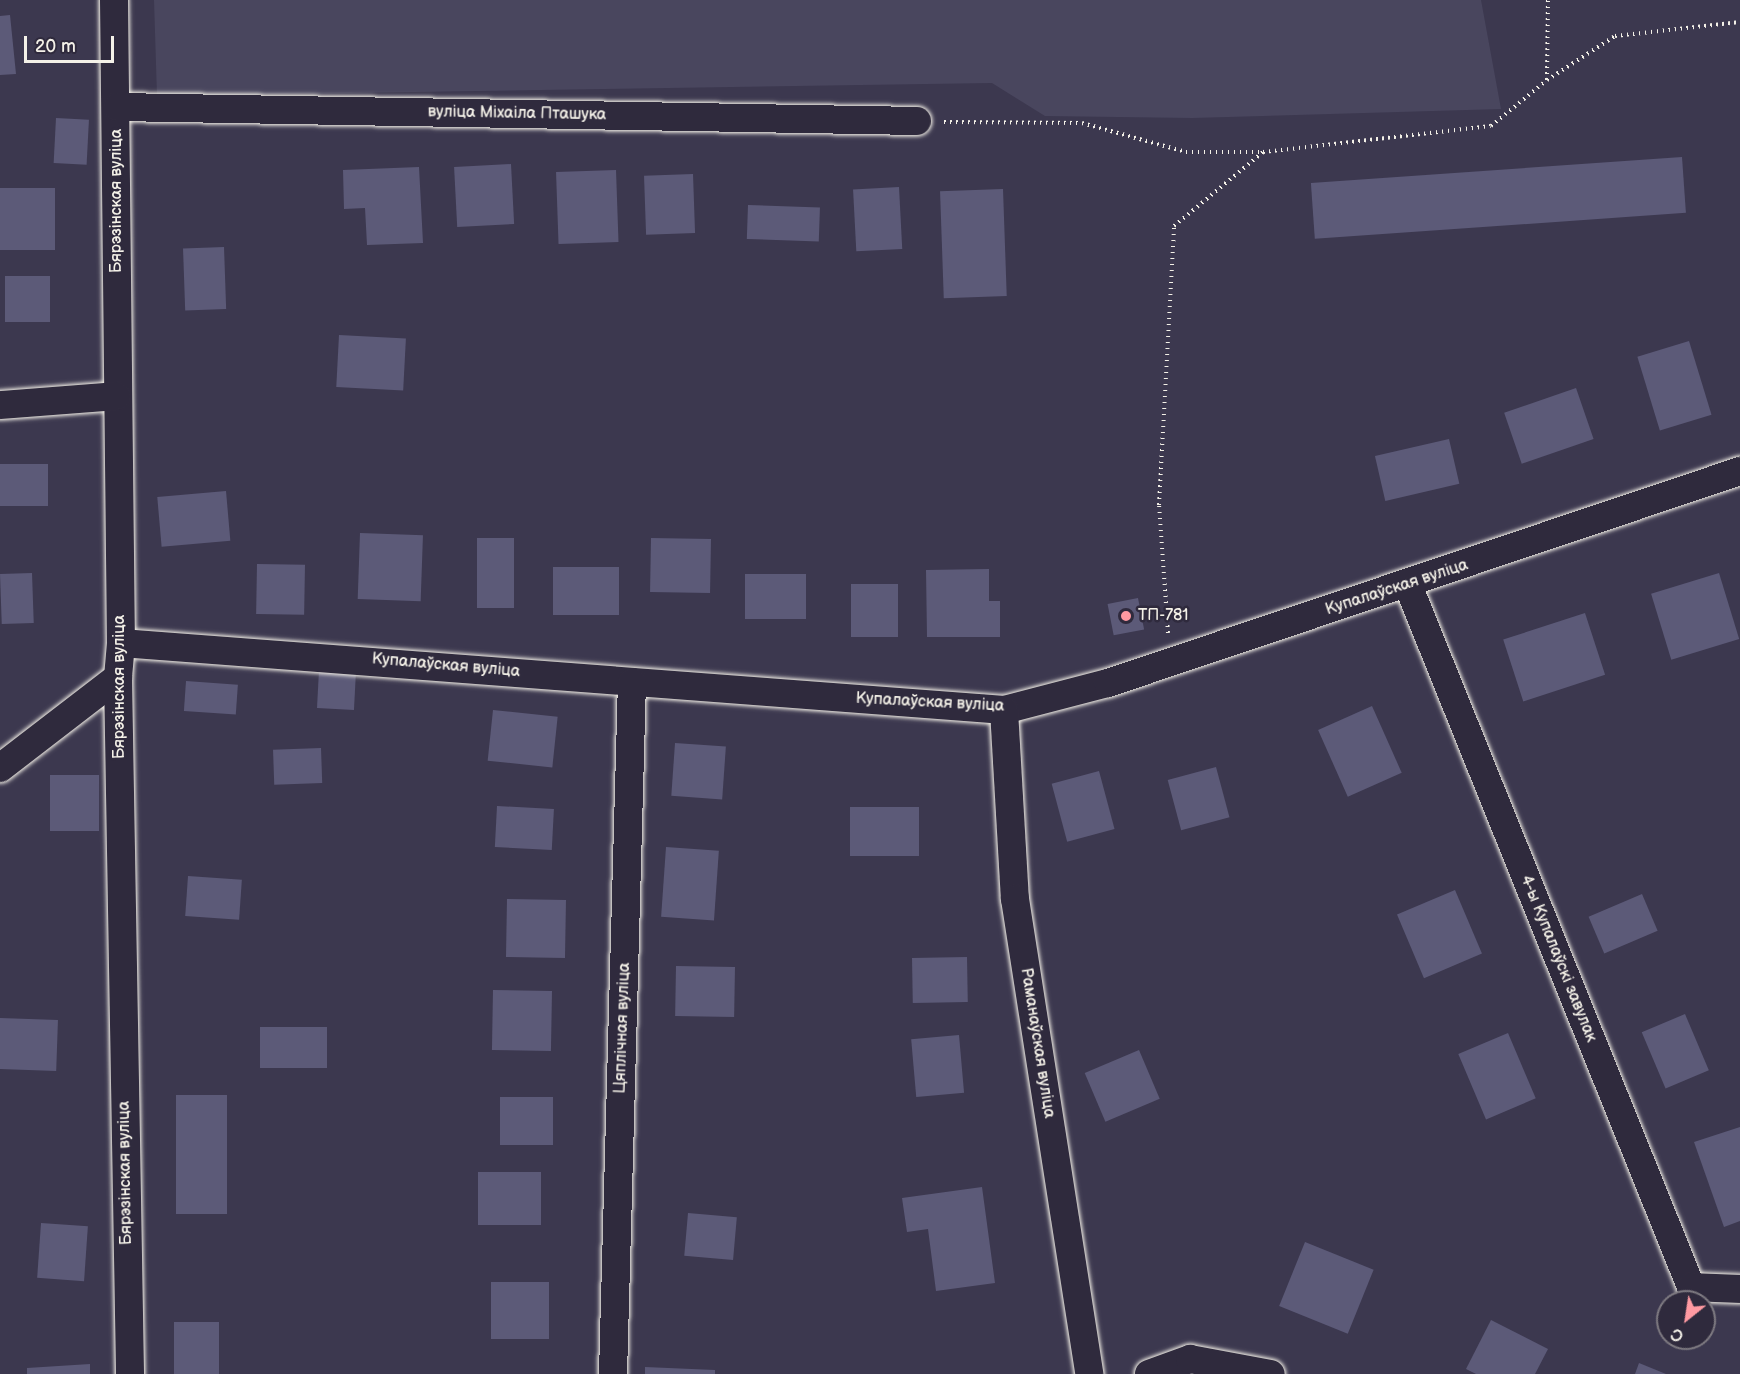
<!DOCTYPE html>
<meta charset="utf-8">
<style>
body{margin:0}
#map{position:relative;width:1740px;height:1374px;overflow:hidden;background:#3c384f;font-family:"Balsamiq Sans",sans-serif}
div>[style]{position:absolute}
.built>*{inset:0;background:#49465e}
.building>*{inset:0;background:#5c5a78;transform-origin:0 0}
.path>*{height:4px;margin-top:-2px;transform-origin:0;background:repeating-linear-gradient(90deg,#f4f1e8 0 1.5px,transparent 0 6px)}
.roads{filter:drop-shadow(0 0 2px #f4f1e8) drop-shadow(0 0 2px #f4f1e8)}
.street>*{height:28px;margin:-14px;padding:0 14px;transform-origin:14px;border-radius:14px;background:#2f2a3d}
.dots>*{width:16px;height:16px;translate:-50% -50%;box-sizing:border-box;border:3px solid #2f2a3d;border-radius:50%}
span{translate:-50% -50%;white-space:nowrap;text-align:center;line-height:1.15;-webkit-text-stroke:5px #2f2a3d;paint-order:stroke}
.street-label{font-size:16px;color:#f4f1e8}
.poi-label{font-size:16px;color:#f4f1e8}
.left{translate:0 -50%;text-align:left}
.north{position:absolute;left:1656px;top:1290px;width:60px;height:60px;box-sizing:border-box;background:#2f2a3d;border:2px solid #7e7a81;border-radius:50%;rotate:210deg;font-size:16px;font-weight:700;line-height:24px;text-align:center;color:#f4f1e8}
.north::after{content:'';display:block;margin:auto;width:21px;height:27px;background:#ff9aa2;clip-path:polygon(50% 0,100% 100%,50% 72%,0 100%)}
.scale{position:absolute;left:24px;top:36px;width:90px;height:27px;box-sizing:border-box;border:3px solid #f4f1e8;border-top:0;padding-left:8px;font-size:18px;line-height:21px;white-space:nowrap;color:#f4f1e8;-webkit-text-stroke:4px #2f2a3d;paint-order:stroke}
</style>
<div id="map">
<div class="built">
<i style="clip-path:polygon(154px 0,1481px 0,1501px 109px,1192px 118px,1045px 116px,992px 83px,157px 96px)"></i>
</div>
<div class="building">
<i style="clip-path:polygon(10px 15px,16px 74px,0 75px,0 16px)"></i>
<i style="left:56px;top:118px;width:33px;height:45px;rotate:3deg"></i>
<i style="left:1682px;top:157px;width:56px;height:372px;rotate:86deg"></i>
<i style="left:511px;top:164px;width:60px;height:57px;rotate:87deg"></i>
<i style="clip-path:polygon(419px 167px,423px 243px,367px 245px,365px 208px,344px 209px,343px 170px)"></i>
<i style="left:616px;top:170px;width:72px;height:60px;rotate:88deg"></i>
<i style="left:693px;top:174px;width:59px;height:49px;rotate:88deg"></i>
<i style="left:899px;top:187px;width:62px;height:46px;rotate:87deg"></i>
<i style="left:0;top:188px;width:55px;height:62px"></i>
<i style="left:1003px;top:189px;width:107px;height:63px;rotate:88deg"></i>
<i style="left:748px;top:205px;width:72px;height:34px;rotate:2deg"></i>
<i style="left:224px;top:247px;width:62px;height:41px;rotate:88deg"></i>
<i style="left:5px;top:276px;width:45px;height:46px"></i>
<i style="left:339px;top:335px;width:67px;height:52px;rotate:3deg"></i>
<i style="left:1689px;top:341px;width:77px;height:54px;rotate:73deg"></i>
<i style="left:1576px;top:388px;width:54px;height:76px;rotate:71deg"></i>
<i style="left:1449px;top:439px;width:46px;height:76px;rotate:77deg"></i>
<i style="left:48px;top:464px;width:42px;height:48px;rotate:90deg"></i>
<i style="left:226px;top:491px;width:50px;height:69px;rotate:85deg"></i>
<i style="left:360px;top:533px;width:63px;height:66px;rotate:2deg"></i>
<i style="left:477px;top:538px;width:37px;height:70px"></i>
<i style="left:651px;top:538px;width:60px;height:54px;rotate:1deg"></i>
<i style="left:257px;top:564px;width:48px;height:50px;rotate:1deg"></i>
<i style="left:553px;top:567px;width:66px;height:48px"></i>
<i style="clip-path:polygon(989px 569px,989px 601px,1000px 601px,1000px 637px,927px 637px,926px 570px)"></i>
<i style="left:32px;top:573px;width:50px;height:32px;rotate:88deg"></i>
<i style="left:1719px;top:573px;width:69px;height:71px;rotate:73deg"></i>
<i style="left:806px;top:574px;width:45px;height:61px;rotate:90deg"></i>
<i style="left:851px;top:584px;width:47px;height:53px"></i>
<i style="left:1138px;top:598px;width:32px;height:31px;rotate:79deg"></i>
<i style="left:1585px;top:613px;width:65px;height:86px;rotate:72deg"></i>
<i style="left:319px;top:670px;width:37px;height:38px;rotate:3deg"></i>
<i style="left:186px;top:681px;width:52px;height:30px;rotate:4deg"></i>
<i style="left:1372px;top:706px;width:73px;height:59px;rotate:66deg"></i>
<i style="left:493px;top:710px;width:65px;height:51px;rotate:6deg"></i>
<i style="left:675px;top:743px;width:51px;height:53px;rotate:4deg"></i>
<i style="left:321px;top:748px;width:35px;height:48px;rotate:88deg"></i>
<i style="left:1216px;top:767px;width:52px;height:50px;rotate:75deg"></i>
<i style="left:1099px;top:771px;width:60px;height:49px;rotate:75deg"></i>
<i style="left:50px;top:775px;width:49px;height:56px"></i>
<i style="left:497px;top:806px;width:57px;height:41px;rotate:3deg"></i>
<i style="left:850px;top:807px;width:69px;height:49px"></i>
<i style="left:666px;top:847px;width:53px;height:70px;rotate:4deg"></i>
<i style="left:188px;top:876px;width:54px;height:40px;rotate:4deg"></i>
<i style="left:1455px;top:890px;width:69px;height:63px;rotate:67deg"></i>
<i style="left:1642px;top:894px;width:40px;height:58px;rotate:67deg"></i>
<i style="left:507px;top:899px;width:59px;height:58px;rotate:1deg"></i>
<i style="left:967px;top:957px;width:45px;height:55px;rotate:89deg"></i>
<i style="left:676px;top:966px;width:59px;height:50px;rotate:1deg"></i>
<i style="left:493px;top:990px;width:59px;height:60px;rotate:1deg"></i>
<i style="left:1685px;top:1014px;width:61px;height:47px;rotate:67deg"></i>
<i style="left:0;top:1018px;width:58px;height:51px;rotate:2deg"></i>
<i style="left:327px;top:1027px;width:41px;height:67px;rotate:90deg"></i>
<i style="left:1508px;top:1033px;width:71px;height:54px;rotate:67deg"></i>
<i style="left:959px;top:1035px;width:58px;height:48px;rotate:85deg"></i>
<i style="left:1139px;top:1050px;width:53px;height:59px;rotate:67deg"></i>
<i style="left:176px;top:1095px;width:51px;height:119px"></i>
<i style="left:500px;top:1097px;width:53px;height:48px"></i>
<i style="clip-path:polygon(1740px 1127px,1740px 1221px,1724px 1227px,1694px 1142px)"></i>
<i style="left:478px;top:1172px;width:63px;height:53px"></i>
<i style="clip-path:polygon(982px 1187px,995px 1283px,936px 1291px,928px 1229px,907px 1232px,902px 1198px)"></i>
<i style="left:688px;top:1213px;width:49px;height:43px;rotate:5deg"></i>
<i style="left:41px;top:1223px;width:47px;height:55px;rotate:4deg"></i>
<i style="left:1305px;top:1242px;width:74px;height:69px;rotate:22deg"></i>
<i style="left:491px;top:1282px;width:58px;height:57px"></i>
<i style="clip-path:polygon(1491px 1320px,1548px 1349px,1535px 1374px,1476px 1374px,1466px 1369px)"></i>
<i style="left:174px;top:1322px;width:45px;height:52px"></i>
<i style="clip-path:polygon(1639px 1363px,1666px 1374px,1635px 1374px)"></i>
<i style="clip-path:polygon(90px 1364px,90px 1374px,27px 1374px,27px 1368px)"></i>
<i style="clip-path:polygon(645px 1367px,715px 1370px,715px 1374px,645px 1374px)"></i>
</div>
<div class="path">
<i style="left:1547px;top:80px;width:81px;rotate:-32.9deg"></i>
<i style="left:1615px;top:36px;width:126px;rotate:-6.4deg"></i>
<i style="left:944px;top:122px;width:138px;rotate:0.4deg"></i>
<i style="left:1082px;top:123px;width:108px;rotate:15.6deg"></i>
<i style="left:1186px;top:152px;width:77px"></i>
<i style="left:1168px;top:633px;width:128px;rotate:-94deg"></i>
<i style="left:1159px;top:505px;width:279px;rotate:-86.9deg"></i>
<i style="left:1174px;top:226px;width:116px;rotate:-39.7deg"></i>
<i style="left:1263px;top:152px;width:229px;rotate:-6.5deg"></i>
<i style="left:1491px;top:126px;width:72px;rotate:-39.4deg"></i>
<i style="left:1547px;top:80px;width:80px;rotate:-89.3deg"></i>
</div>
<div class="roads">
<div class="street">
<i style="left:114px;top:0;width:643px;rotate:89.38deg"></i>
<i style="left:121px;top:643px;width:34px;rotate:95deg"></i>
<i style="left:118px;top:677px;width:697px;rotate:89.01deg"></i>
<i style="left:117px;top:107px;width:800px;rotate:1deg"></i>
<i style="left:0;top:405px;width:117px;rotate:-4.4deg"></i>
<i style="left:1408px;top:585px;width:757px;rotate:68.04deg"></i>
<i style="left:1691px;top:1287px;width:49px;rotate:2.3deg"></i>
<i style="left:121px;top:643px;width:886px;rotate:4.34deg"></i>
<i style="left:1004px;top:710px;width:107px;rotate:-14.6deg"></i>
<i style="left:1108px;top:683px;width:667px;rotate:-18.54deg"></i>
<i style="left:1004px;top:710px;width:189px;rotate:86.7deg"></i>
<i style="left:1015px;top:899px;width:481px;rotate:81.1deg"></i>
<i style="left:0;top:768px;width:149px;rotate:-37.6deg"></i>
<i style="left:613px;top:1374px;width:692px;rotate:-88.43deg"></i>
<i style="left:1149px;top:1374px;width:44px;rotate:-20.1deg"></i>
<i style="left:1190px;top:1359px;width:82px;rotate:10.5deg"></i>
</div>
</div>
<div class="dots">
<i style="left:1126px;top:616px;background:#ff9aa2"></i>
</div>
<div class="street-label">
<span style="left:517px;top:114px;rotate:1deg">вуліца Міхаіла Пташука</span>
<span style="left:117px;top:201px;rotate:-90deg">Бярэзінская вуліца</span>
<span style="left:1397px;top:588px;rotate:-18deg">Купалаўская вуліца</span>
<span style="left:446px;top:666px;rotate:5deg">Купалаўская вуліца</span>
<span style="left:120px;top:687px;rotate:-90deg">Бярэзінская вуліца</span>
<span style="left:930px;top:703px;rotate:3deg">Купалаўская вуліца</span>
<span style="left:1558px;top:959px;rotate:68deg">4-ы Купалаўскі завулак</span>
<span style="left:623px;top:1028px;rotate:-88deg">Цяплічная вуліца</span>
<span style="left:1037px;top:1043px;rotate:81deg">Раманаўская вуліца</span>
<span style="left:126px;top:1173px;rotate:-91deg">Бярэзінская вуліца</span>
</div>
<div class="poi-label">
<span class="left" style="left:1138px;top:616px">ТП-781</span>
</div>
<div class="north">С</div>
<div class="scale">20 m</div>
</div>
